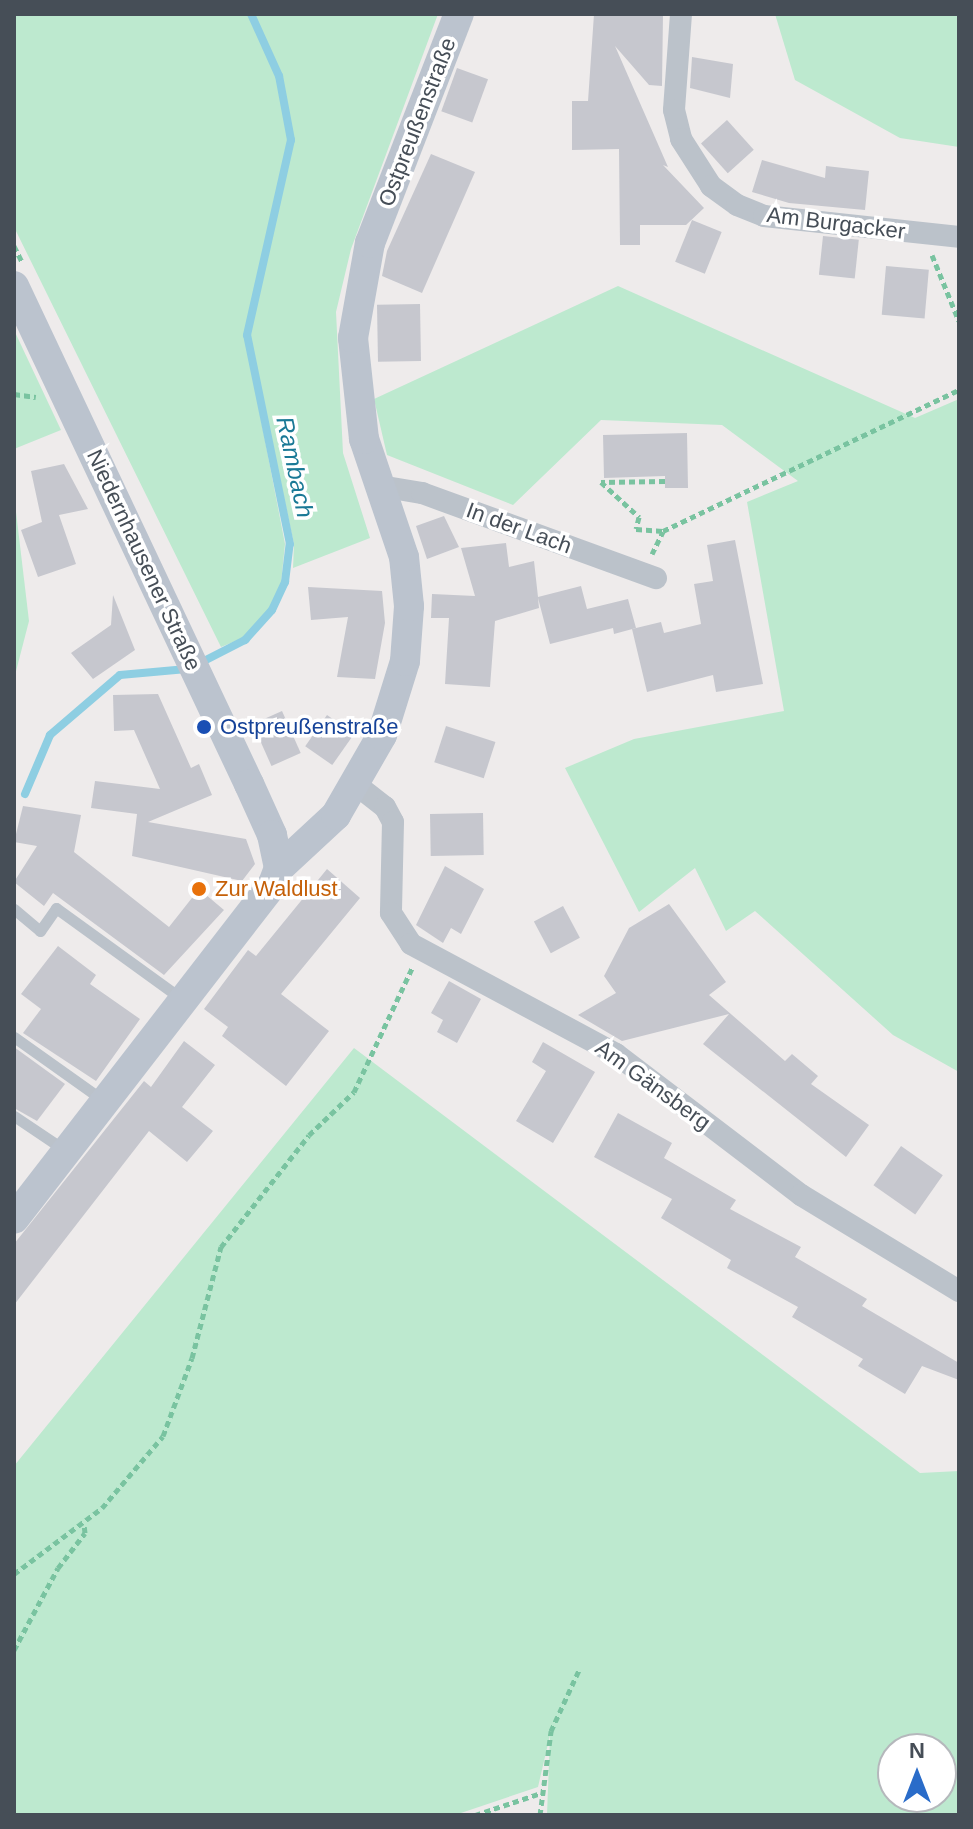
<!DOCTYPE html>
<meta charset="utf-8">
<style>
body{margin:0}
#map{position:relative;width:973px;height:1829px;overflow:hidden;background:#eeebeb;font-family:Arial,sans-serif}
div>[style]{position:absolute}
.green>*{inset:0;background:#bde9cf}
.stream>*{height:8px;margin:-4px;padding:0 4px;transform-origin:4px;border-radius:4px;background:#8ecee2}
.building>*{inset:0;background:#c6c7ce;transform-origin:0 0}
.path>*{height:5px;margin-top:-2.5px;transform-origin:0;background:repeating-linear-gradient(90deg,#79c3a0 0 6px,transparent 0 10px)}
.lane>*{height:11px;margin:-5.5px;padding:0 5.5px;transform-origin:5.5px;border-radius:5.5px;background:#bbc2ca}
.street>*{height:22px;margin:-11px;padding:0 11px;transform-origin:11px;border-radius:11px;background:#bbc2ca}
.secondary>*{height:30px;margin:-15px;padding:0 15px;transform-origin:15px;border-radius:15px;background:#bbc3ce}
.dots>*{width:22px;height:22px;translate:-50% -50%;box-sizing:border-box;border:4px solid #fff;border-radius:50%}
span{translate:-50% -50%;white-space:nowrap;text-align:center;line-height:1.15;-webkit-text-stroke:7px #fff;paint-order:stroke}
.street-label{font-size:22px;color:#464e57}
.transit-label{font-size:22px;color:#164399}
.left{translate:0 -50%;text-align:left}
.food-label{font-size:22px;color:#c56008}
.water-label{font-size:24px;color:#1a7996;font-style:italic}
.frame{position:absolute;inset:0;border:16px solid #464e57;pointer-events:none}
.north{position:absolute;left:877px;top:1733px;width:80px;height:80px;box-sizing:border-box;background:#fff;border:2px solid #b5b8bc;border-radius:50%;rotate:0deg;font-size:22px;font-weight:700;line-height:32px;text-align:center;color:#464e57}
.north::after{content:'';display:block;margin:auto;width:28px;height:36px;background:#2a6cc9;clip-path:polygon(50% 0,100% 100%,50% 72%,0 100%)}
</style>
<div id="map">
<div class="green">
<i style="clip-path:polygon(14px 14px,247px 14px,277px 77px,288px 142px,245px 337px,285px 544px,281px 583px,271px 609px,243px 638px,221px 647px,14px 227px)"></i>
<i style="clip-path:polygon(253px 14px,438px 14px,351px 249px,336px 312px,343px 453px,370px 538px,293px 568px,294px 544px,249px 336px,293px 141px,281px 76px)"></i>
<i style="clip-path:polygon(775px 14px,959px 14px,959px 147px,900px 138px,795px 80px)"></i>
<i style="clip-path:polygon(618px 286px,915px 418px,959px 399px,959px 1072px,893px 1035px,755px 911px,726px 931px,695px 868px,639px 912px,565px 768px,634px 739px,784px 711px,747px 502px,798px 481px,722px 425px,601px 420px,513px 505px,387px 455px,374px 399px)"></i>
<i style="clip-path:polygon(14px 330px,61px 430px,14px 449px)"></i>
<i style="clip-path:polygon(14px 495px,29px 621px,14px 679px)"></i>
<i style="clip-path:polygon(evenodd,354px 1048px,920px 1473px,959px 1471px,959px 1815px,547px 1815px,550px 1735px,538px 1787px,455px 1815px,14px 1815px,14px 1466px,354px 1048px,893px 1749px,941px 1749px,941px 1797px,893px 1797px,893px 1749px)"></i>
</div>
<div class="stream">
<i style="left:200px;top:663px;width:51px;rotate:-27.1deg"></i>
<i style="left:245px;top:640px;width:40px;rotate:-48deg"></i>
<i style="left:272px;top:610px;width:31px;rotate:-65deg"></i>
<i style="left:285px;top:582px;width:38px;rotate:-83deg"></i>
<i style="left:290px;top:544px;width:213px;rotate:-101.6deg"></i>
<i style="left:247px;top:335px;width:200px;rotate:-77.3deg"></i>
<i style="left:291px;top:140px;width:65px;rotate:-100.6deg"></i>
<i style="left:279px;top:76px;width:68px;rotate:-114.3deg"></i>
<i style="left:25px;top:794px;width:64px;rotate:-67deg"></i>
<i style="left:50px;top:735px;width:92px;rotate:-40.6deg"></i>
<i style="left:120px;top:675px;width:67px;rotate:-5.1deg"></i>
</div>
<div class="building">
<i style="clip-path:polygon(594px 14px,663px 14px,662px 86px,649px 85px,615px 46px,668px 167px,663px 165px,704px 208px,686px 225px,640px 225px,640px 245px,620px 245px,619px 149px,572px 150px,572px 101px,588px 101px)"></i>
<i style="clip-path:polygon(692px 57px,733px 64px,730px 98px,690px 88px)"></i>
<i style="left:457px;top:68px;width:33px;height:46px;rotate:20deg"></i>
<i style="left:727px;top:120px;width:40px;height:35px;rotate:48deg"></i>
<i style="clip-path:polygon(431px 154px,475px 172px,422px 293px,382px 276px,387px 251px)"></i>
<i style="clip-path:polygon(762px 160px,825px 178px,826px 166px,869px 171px,865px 210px,789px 203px,752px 192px)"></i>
<i style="left:692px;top:220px;width:32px;height:45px;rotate:22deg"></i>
<i style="left:823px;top:236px;width:36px;height:39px;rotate:6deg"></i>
<i style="left:886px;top:266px;width:43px;height:49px;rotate:5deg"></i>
<i style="left:420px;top:304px;width:57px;height:43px;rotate:89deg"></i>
<i style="clip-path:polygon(687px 433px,688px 488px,665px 488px,665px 476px,604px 478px,603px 435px)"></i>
<i style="clip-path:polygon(64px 464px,88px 509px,59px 515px,76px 564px,38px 577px,21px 530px,42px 522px,31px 471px)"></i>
<i style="clip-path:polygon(444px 516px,459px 547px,427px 559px,416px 526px)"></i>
<i style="clip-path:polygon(735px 540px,763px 684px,716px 692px,713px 675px,647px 692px,632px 629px,661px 622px,664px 633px,701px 624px,694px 584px,713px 581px,707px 545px)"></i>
<i style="clip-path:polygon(506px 543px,509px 567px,534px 561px,538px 597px,581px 586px,587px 609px,628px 599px,636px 628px,614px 634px,613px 628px,550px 644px,538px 598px,539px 608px,495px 621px,490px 687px,445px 684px,449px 618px,431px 618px,432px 594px,475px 596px,461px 548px)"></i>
<i style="clip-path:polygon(308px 587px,382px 591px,385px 623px,375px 679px,337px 677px,348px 617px,311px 620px)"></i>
<i style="clip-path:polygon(113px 595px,135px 650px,93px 679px,71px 653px,111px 625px)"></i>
<i style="clip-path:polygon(158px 694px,191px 768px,199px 764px,212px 795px,148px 822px,246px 839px,255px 864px,242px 881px,132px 856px,137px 814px,91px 808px,95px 781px,160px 789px,134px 730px,114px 731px,113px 695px)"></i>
<i style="left:282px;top:711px;width:46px;height:32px;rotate:66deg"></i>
<i style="left:327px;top:715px;width:33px;height:38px;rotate:35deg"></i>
<i style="left:446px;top:726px;width:52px;height:38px;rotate:18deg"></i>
<i style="clip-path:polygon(23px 806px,81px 815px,74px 852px,169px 927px,199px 889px,224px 910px,164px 975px,53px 893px,44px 906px,14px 882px,37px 846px,14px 842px)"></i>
<i style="left:483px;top:813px;width:42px;height:53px;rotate:89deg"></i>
<i style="clip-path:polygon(445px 866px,484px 889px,461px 934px,451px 928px,443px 943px,416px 925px)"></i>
<i style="clip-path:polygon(327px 869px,360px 898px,281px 994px,329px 1031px,286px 1086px,222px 1036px,228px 1027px,204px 1009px,248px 950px,256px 956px)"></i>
<i style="clip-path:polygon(669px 904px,726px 982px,709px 995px,785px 1061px,792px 1054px,818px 1076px,811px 1084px,869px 1125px,846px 1157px,703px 1044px,729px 1014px,622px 1041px,578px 1015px,616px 993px,604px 976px,629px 928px)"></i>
<i style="left:563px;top:906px;width:36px;height:33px;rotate:62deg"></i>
<i style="clip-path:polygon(58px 946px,96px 975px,90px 984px,140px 1019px,96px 1081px,23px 1033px,41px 1009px,21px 994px)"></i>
<i style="clip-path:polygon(449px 981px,481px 999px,457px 1043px,437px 1032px,443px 1020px,431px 1013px)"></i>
<i style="clip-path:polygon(184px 1041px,215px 1065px,182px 1107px,213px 1131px,187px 1162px,149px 1131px,14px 1305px,14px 1244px,144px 1081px,151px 1087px)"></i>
<i style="clip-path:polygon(543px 1042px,595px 1072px,553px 1143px,516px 1121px,546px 1071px,532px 1062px)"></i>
<i style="clip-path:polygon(14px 1047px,65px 1084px,37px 1121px,14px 1108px)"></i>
<i style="clip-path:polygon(618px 1113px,672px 1143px,664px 1158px,736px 1200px,730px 1209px,801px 1247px,795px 1257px,867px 1299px,862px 1306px,959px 1363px,959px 1380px,922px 1366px,905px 1394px,858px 1366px,863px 1359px,792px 1317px,798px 1307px,727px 1268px,731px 1260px,661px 1218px,672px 1199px,594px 1157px)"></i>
<i style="left:901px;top:1146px;width:51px;height:48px;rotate:35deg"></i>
</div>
<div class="path">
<i style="left:14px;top:246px;width:18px;rotate:63deg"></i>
<i style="left:932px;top:255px;width:71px;rotate:67.8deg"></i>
<i style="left:14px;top:394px;width:22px;rotate:8deg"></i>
<i style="left:665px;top:481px;width:64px;rotate:179.1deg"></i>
<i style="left:601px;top:482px;width:52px;rotate:42.6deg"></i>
<i style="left:639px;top:517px;width:12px;rotate:104deg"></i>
<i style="left:636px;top:529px;width:27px;rotate:4deg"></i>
<i style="left:663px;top:531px;width:328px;rotate:-25.5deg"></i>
<i style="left:652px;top:554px;width:25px;rotate:-64deg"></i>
<i style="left:14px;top:1574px;width:110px;rotate:-36.9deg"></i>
<i style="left:102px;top:1508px;width:94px;rotate:-49.7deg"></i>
<i style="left:163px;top:1436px;width:83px;rotate:-69.6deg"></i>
<i style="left:192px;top:1358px;width:115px;rotate:-75.4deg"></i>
<i style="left:221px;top:1247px;width:142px;rotate:-51.8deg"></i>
<i style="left:309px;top:1135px;width:62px;rotate:-43.7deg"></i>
<i style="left:354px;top:1092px;width:137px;rotate:-64.9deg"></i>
<i style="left:14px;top:1650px;width:93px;rotate:-61.8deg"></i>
<i style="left:58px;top:1568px;width:44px;rotate:-52.4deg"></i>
<i style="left:85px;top:1533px;width:9px;rotate:-96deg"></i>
<i style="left:475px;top:1815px;width:73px;rotate:-18.4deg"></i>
<i style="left:540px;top:1815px;width:85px;rotate:-82.5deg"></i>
<i style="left:551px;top:1731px;width:69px;rotate:-65.3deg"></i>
</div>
<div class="lane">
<i style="left:14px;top:909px;width:34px;rotate:40deg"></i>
<i style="left:40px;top:931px;width:28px;rotate:-55deg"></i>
<i style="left:56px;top:908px;width:157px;rotate:35.9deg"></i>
<i style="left:14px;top:1037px;width:110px;rotate:35.4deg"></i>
<i style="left:14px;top:1116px;width:63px;rotate:33.9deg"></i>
</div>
<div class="street">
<i style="left:681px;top:14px;width:96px;rotate:94.2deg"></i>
<i style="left:674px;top:110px;width:30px;rotate:76deg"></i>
<i style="left:681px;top:139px;width:56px;rotate:57.4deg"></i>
<i style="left:711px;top:186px;width:32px;rotate:36deg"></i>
<i style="left:737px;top:205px;width:29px;rotate:22deg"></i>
<i style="left:764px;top:216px;width:196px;rotate:6.1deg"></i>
<i style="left:380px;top:486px;width:43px;rotate:9.5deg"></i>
<i style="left:422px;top:493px;width:249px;rotate:20deg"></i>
<i style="left:354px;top:783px;width:39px;rotate:38deg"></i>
<i style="left:385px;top:807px;width:17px;rotate:62deg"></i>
<i style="left:393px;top:822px;width:91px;rotate:91.3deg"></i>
<i style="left:391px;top:913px;width:37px;rotate:57deg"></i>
<i style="left:411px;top:944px;width:233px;rotate:28.2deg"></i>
<i style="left:616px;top:1054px;width:233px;rotate:37.3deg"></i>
<i style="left:801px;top:1195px;width:185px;rotate:31.3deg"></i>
</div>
<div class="secondary">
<i style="left:14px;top:286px;width:551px;rotate:64.74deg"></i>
<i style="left:249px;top:784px;width:56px;rotate:65.7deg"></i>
<i style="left:272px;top:835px;width:34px;rotate:78deg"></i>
<i style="left:279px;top:868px;width:17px;rotate:111deg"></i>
<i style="left:273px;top:884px;width:423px;rotate:127.7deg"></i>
<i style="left:279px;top:868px;width:78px;rotate:-42.9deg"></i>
<i style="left:336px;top:815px;width:92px;rotate:-60.1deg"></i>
<i style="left:382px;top:735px;width:77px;rotate:-72.7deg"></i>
<i style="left:405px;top:661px;width:55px;rotate:-85.8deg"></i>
<i style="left:409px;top:606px;width:49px;rotate:-95.8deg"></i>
<i style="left:404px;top:557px;width:125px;rotate:-108.7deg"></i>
<i style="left:364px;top:439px;width:102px;rotate:-96.2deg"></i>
<i style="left:353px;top:338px;width:97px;rotate:-79.9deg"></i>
<i style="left:370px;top:243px;width:246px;rotate:-68.8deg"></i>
</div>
<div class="dots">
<i style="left:204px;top:727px;background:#1a4fb4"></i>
<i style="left:199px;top:889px;background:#e8710a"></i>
</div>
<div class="street-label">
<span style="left:417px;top:122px;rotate:-69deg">Ostpreußenstraße</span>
<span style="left:836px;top:223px;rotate:7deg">Am Burgacker</span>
<span style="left:519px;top:528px;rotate:20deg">In der Lach</span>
<span style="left:144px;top:560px;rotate:65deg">Niedernhausener Straße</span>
<span style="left:653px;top:1085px;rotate:36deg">Am Gänsberg</span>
</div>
<div class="transit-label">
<span class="left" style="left:220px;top:727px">Ostpreußenstraße</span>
</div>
<div class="food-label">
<span class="left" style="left:215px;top:889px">Zur Waldlust</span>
</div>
<div class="water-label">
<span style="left:295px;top:467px;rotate:78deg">Rambach</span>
</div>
<div class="frame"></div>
<div class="north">N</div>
</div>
